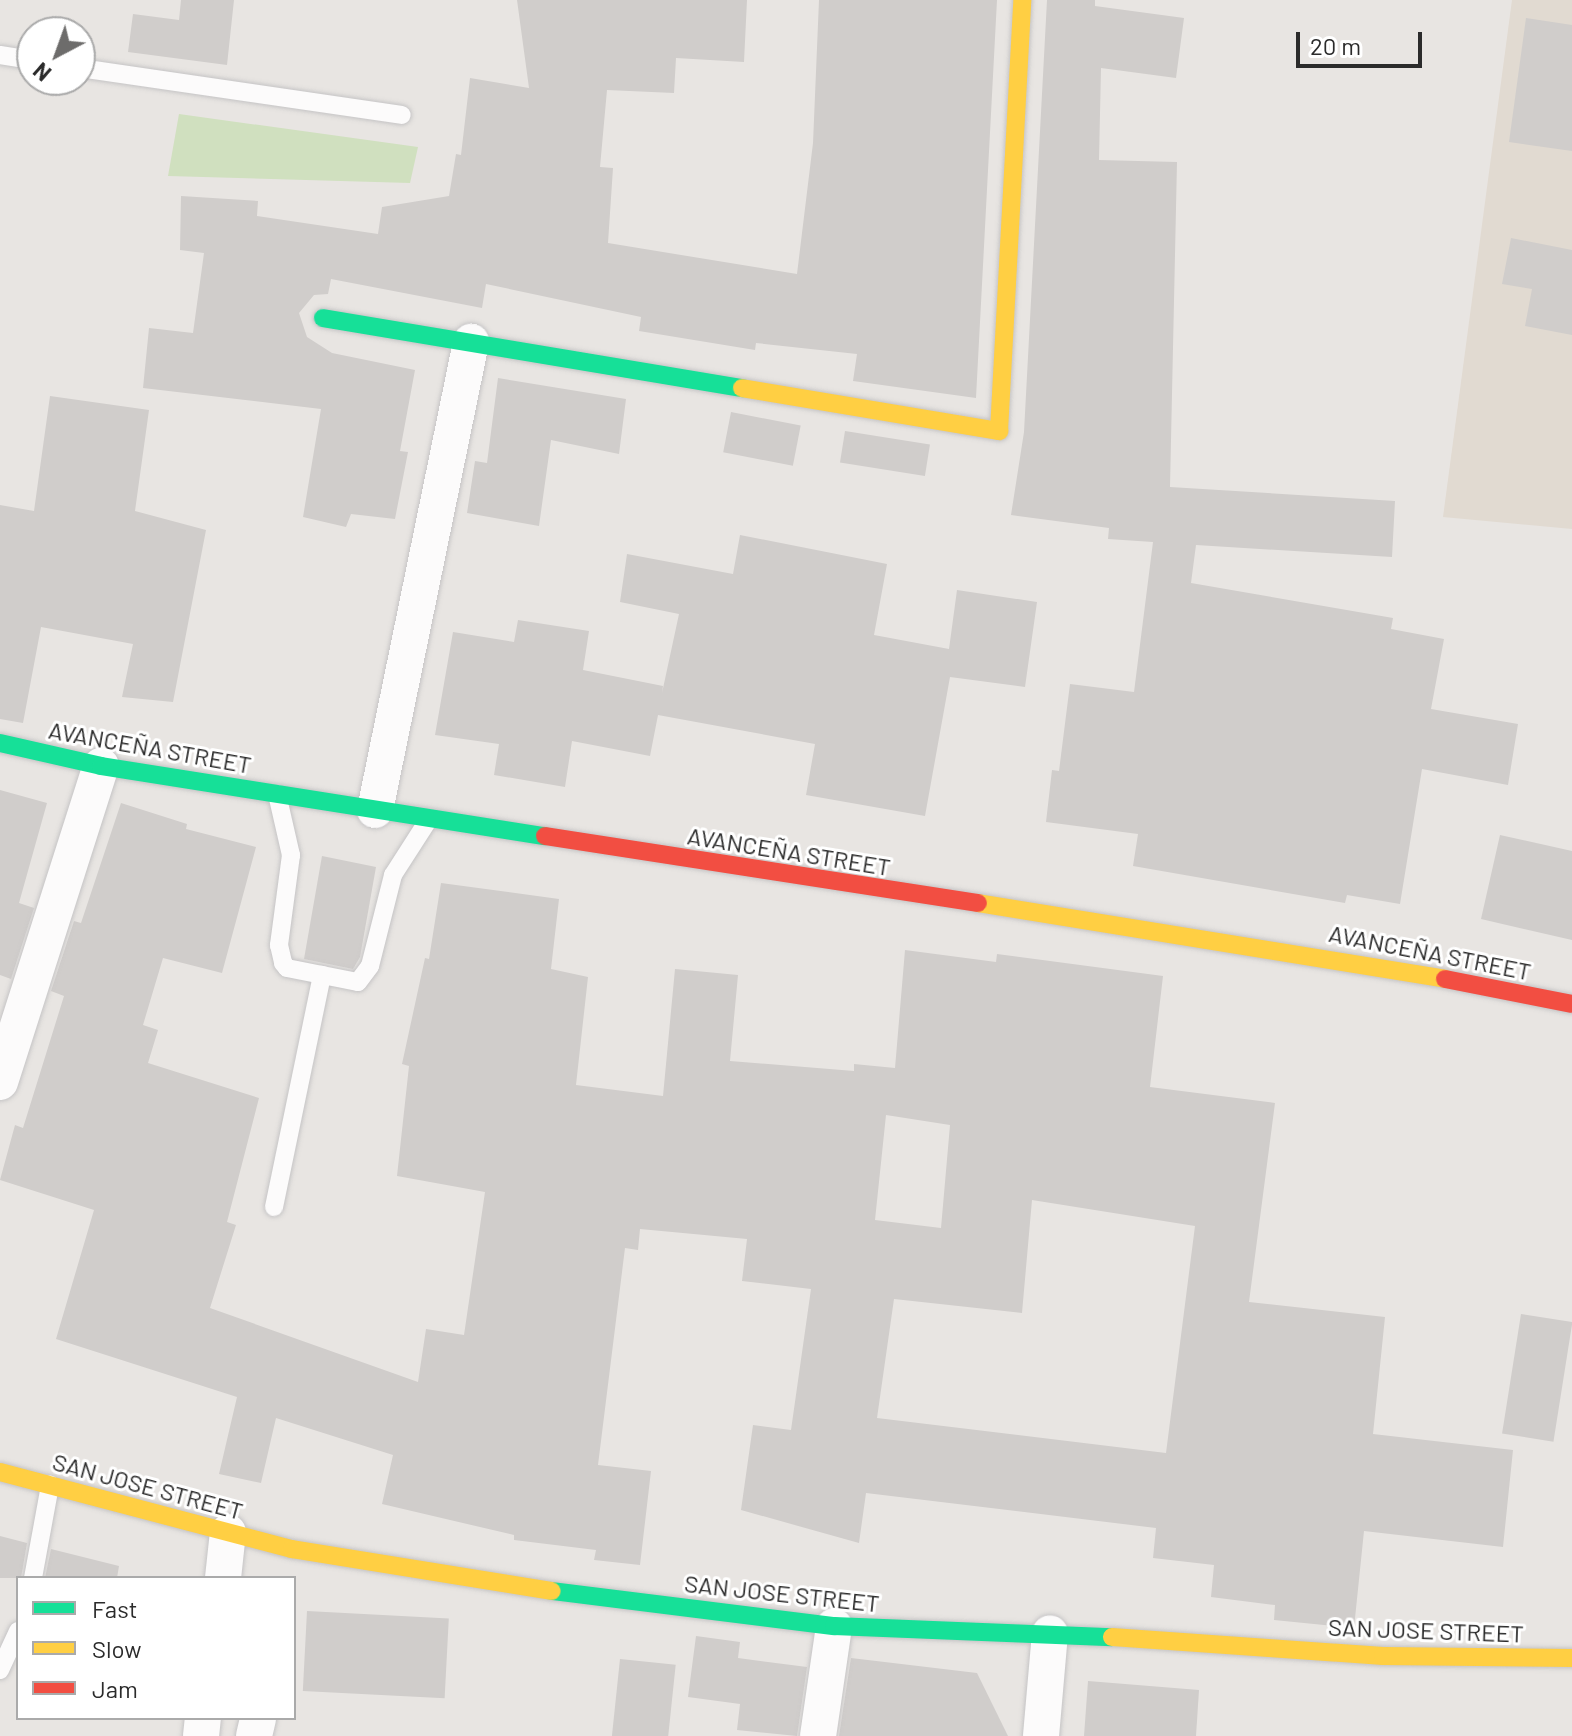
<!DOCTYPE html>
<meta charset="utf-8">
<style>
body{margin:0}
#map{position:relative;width:1572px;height:1736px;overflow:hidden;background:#e8e5e2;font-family:Barlow,sans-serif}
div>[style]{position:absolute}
.education>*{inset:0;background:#e1dad1}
.green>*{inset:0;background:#d0e0bf}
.building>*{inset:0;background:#d0cdcb;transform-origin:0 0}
.roads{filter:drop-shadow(0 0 2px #c5c4c5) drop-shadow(0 0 2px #c5c4c5)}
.lane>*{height:18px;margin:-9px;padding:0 9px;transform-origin:9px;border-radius:9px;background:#fcfbfb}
.street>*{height:36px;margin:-18px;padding:0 18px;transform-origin:18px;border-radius:18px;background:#fcfbfb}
.fast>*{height:18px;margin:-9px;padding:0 9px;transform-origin:9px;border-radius:9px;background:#16e098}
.slow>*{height:18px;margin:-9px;padding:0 9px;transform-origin:9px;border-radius:9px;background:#ffcf43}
.jam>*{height:18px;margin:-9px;padding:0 9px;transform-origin:9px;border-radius:9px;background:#f24e42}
span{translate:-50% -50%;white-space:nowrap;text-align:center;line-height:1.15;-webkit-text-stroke:6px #fff;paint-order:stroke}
.street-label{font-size:24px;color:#2b2b2b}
.legend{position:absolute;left:16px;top:1576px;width:280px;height:144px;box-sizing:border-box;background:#fff;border:2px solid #aaa;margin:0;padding:10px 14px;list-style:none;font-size:24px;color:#2b2b2b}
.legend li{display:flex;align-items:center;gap:16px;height:40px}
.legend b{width:40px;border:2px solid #aaa}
.north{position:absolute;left:16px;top:16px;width:80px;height:80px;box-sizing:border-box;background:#fff;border:2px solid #aaa;border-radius:50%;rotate:221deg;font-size:22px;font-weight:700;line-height:32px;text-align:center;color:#2b2b2b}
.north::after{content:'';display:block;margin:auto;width:28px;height:36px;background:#6d6c6b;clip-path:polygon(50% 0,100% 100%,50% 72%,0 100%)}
.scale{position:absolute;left:1296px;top:32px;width:126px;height:36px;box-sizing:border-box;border:4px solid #2b2b2b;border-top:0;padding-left:10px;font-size:24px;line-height:28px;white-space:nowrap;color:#2b2b2b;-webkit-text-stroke:6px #fff;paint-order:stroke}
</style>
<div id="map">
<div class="education">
<i style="clip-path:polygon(1512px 0,1572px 0,1572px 529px,1443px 517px)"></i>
</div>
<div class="green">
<i style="clip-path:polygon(179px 114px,418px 147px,410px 183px,168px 176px)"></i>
</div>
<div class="building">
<i style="clip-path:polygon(181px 0,234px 0,227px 65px,128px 52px,133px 14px,179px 20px)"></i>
<i style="clip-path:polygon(517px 0,747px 0,744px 62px,676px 58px,674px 93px,607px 90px,600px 167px,613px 168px,608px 243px,797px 274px,813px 143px,819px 0,997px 0,976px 398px,853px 381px,857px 354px,756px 343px,755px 350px,639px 331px,641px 317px,486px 284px,482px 308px,331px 279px,328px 294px,314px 295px,299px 313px,307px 337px,332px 353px,415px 370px,400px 451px,408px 452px,395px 519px,351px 514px,346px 527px,303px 517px,321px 409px,143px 388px,149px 328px,193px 333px,204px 253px,180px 250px,181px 196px,258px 201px,257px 216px,378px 234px,382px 207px,449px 196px,456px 154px,461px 155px,470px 78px,529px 88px)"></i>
<i style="clip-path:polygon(1047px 0,1095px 0,1095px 6px,1184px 18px,1176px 78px,1101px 68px,1099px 160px,1177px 162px,1170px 487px,1395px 501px,1392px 557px,1196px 545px,1191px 583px,1393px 618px,1391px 629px,1444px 639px,1431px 709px,1518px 724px,1508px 785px,1422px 769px,1400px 904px,1347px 895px,1345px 903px,1133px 866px,1138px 834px,1046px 822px,1052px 770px,1059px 771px,1070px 684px,1134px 692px,1153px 542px,1108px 539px,1109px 528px,1011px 515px,1024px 432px)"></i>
<i style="clip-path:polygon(1526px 18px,1572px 25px,1572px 151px,1509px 142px)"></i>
<i style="clip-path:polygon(1511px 238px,1572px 250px,1572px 335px,1525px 326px,1532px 289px,1502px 284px)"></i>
<i style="clip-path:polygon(498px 378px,626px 399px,619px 454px,551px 440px,539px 526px,467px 513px,475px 461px,487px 463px)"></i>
<i style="clip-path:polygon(50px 396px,149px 410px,135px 511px,206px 530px,173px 702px,122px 697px,133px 644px,41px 627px,23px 723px,0 719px,0 505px,34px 511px)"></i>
<i style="left:731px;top:412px;width:71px;height:41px;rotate:11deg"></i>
<i style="left:845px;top:431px;width:86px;height:32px;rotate:9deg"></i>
<i style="clip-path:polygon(740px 535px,887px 564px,874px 635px,949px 649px,957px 590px,1037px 602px,1025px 687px,950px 677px,925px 816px,806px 795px,815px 744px,658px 715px,650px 756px,572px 741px,565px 787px,494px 775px,499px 744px,435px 735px,453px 632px,514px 642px,518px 620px,589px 631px,583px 670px,663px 686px,662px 693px,679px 614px,620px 602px,627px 554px,733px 574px)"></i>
<i style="clip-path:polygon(0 790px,47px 803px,19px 903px,34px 908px,11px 979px,0 975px)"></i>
<i style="clip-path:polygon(evenodd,121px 803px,187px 824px,186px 829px,256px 847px,222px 973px,163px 958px,143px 1025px,158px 1030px,148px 1063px,259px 1098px,227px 1222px,236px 1225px,210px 1308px,418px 1382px,426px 1329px,464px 1335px,485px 1192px,397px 1176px,409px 1066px,402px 1064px,425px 958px,429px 959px,441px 883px,559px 899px,551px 969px,588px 977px,576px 1085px,663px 1096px,675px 969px,738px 975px,730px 1061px,854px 1071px,854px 1064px,895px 1068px,905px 950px,996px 962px,997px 954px,1163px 976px,1150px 1087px,1275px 1103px,1249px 1302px,1385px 1317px,1373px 1434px,1513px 1450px,1503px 1547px,1364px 1531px,1354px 1628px,1274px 1620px,1275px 1605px,1211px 1597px,1214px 1565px,1153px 1558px,1156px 1528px,866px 1493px,859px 1543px,741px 1510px,753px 1425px,791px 1430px,811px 1289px,742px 1281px,747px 1239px,640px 1229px,638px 1250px,625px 1248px,598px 1465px,651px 1471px,640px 1565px,594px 1560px,596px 1550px,514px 1540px,514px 1535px,382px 1504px,393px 1455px,276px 1418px,261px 1483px,219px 1474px,237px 1397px,56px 1339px,94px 1210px,0 1180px,15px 1125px,23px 1128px,64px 996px,51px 991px,74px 921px,81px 923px,121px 803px,886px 1115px,950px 1125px,941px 1228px,875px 1220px,886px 1115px,121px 803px,1032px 1200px,1195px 1226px,1166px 1453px,877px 1418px,894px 1299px,1022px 1313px,1032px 1200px)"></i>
<i style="clip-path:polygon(1500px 835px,1572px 851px,1572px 940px,1481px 919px)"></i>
<i style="clip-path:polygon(322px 856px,376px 867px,360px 957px,353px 969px,304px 959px)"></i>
<i style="left:1521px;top:1314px;width:52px;height:121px;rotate:9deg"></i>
<i style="clip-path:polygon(0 1536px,27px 1543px,21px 1578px,0 1578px)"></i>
<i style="clip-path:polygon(51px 1549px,119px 1566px,117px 1578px,45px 1578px)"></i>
<i style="left:307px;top:1611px;width:142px;height:80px;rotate:3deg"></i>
<i style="clip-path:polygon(696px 1636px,740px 1642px,738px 1658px,807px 1667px,797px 1736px,737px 1730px,740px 1704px,688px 1697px)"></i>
<i style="clip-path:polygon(851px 1658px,977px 1673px,1008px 1736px,839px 1736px)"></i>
<i style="left:620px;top:1659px;width:56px;height:78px;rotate:6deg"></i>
<i style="clip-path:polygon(1088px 1681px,1199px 1690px,1196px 1736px,1084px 1736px)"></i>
</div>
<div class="roads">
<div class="lane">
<i style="left:0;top:55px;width:32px;rotate:9deg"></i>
<i style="left:80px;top:68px;width:325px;rotate:8.3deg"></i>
<i style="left:277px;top:794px;width:63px;rotate:77.1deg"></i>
<i style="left:291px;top:855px;width:91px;rotate:97.6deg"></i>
<i style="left:279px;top:945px;width:18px;rotate:77deg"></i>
<i style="left:283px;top:963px;width:6px;rotate:51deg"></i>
<i style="left:287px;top:968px;width:72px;rotate:11.2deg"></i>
<i style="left:358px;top:982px;width:20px;rotate:-53deg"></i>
<i style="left:370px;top:966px;width:94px;rotate:-75.8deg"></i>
<i style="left:393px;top:875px;width:67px;rotate:-57.3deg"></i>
<i style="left:274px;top:1207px;width:237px;rotate:-78.3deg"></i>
<i style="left:33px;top:1578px;width:95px;rotate:-79.6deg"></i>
<i style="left:0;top:1670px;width:43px;rotate:-65.2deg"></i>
</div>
<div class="street">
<i style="left:375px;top:810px;width:478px;rotate:-78.4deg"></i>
<i style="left:0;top:1082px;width:332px;rotate:-72.3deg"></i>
<i style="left:223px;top:1578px;width:46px;rotate:-83.8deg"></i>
<i style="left:201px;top:1736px;width:18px;rotate:-84deg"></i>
<i style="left:254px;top:1736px;width:18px;rotate:-77deg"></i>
<i style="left:818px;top:1736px;width:111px;rotate:-81.7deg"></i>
<i style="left:1041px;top:1736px;width:103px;rotate:-85deg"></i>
</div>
<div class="fast">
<i style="left:323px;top:318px;width:425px;rotate:9.5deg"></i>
<i style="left:0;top:743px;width:104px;rotate:12.8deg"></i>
<i style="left:101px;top:766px;width:449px;rotate:9deg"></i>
<i style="left:552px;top:1591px;width:284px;rotate:7.1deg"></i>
<i style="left:834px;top:1626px;width:278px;rotate:2.3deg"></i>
</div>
<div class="slow">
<i style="left:742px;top:388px;width:261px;rotate:9.5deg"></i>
<i style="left:999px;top:431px;width:432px;rotate:-86.9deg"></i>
<i style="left:978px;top:903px;width:473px;rotate:9.2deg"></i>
<i style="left:0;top:1472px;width:302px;rotate:14.8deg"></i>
<i style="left:292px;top:1549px;width:263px;rotate:9.2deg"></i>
<i style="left:1112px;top:1637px;width:272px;rotate:4deg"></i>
<i style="left:1383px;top:1656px;width:189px;rotate:0.6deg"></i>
</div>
<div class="jam">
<i style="left:545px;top:836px;width:438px;rotate:8.8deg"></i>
<i style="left:1445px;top:979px;width:129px;rotate:11.1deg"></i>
</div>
</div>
<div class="street-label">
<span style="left:150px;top:747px;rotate:10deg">AVANCEÑA STREET</span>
<span style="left:789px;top:851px;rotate:9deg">AVANCEÑA STREET</span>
<span style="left:1430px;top:952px;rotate:11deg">AVANCEÑA STREET</span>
<span style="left:148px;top:1486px;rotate:15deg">SAN JOSE STREET</span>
<span style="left:782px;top:1593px;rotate:6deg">SAN JOSE STREET</span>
<span style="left:1426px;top:1630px;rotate:2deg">SAN JOSE STREET</span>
</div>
<ul class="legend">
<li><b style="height:10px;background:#16e098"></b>Fast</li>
<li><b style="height:10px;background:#ffcf43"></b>Slow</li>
<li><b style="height:10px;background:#f24e42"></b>Jam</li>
</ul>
<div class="north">N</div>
<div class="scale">20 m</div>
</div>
